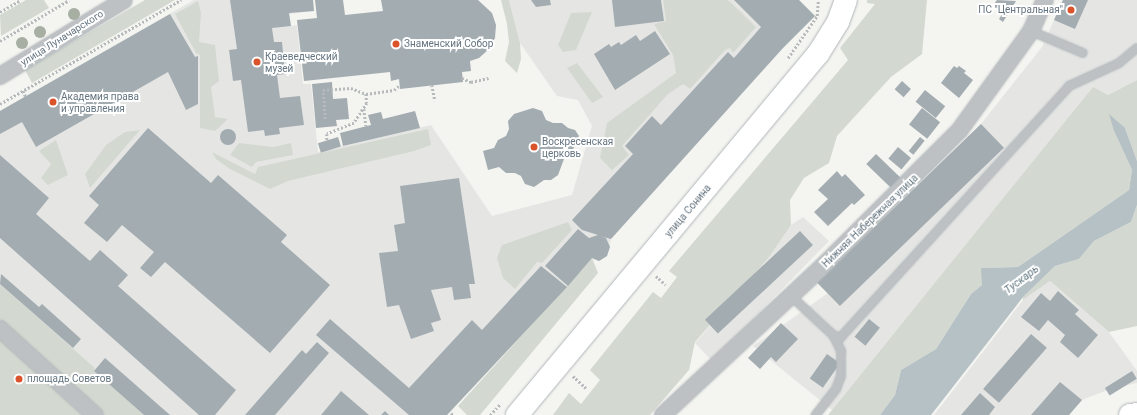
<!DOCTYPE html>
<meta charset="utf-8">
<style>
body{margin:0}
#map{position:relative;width:1137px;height:415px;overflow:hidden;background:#f4f4f0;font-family:Roboto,sans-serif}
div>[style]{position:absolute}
.built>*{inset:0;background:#e5e6e4}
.green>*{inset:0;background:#d3d9d0}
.water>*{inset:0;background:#b6c1c5}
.building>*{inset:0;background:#a3acb1;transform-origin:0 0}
.round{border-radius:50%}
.path>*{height:2.5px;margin-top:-1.25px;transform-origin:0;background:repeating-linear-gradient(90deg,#b7babc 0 2px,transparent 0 4px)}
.roads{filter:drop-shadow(0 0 1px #afb5b9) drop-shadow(0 0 1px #afb5b9)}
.lane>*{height:8px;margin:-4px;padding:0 4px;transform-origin:4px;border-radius:4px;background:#bdc1c4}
.street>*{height:16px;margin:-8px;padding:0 8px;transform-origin:8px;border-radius:8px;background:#bdc1c4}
.secondary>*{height:22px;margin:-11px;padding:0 11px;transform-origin:11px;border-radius:11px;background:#fff}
.primary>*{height:22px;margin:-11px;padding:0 11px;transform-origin:11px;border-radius:11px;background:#fff}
.trees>*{width:12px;height:12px;margin:-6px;border-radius:50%;background:#a6afa2}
.dots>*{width:11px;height:11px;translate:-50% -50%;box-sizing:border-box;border:2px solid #fff;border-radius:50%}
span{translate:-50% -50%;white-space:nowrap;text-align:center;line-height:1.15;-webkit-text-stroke:4px #fff;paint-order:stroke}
.poi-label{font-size:10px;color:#647480}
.right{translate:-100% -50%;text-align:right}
.left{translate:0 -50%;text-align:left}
.street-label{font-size:10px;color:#647480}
.water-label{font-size:11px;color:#60767e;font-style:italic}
</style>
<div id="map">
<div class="built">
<i style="clip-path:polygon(194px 0,313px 0,314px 11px,289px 14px,291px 26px,297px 25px,303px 84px,311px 84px,318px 152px,431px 125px,492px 216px,572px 195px,592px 126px,578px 100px,557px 96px,520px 43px,509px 0,799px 0,815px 16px,783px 48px,611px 239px,607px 256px,599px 261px,592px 259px,447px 415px,144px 415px,94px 371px,95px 368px,0 284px,0 111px)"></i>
<i style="clip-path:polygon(1063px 0,1137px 0,1137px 80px,1108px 95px,1093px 88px,832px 410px,753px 346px,828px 293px,981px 124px,1042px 47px)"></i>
<i style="clip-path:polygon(803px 217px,829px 241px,712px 361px,695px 343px,770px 256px,791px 225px)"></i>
<i style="clip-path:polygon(1050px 281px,1109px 332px,1137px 371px,1137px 383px,1108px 390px,1082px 400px,1069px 415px,934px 415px,1023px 300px)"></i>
</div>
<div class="green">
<i style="clip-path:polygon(26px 0,44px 0,49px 8px,1px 36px,0 15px)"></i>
<i style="clip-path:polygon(145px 0,175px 0,32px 83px,25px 70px)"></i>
<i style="clip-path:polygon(501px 0,509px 0,520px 43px,521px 59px,517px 73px,505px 61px,509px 42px,507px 24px)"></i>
<i style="clip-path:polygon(663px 0,728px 0,756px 27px,733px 53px,730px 48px,725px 50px,690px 89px,683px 84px,668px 94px,622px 146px,629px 155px,612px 170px,600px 158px,607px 123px,676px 73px,673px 55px,654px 24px,666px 21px)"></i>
<i style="clip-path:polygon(867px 0,927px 0,922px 54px,891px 77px,837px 136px,829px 163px,804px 178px,790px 200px,791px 225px,770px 256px,695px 342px,689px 370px,650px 415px,553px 415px,569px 393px,581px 404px,600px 380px,590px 370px,653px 292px,661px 298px,677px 277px,669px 271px,848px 60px,840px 48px,875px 4px,867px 3px)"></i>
<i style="clip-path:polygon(198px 1px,201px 13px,199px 42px,215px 45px,219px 81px,211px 87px,215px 117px,228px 119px,215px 131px,200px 128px,200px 55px,196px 53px,175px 14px)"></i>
<i style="clip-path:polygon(592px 12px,576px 50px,563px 52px,558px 45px,571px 13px)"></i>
<i style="clip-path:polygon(577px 63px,603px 97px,592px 103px,567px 68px)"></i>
<i style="clip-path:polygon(1137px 80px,1137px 161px,1125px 128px,1114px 131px,1132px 170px,1129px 190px,1018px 267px,982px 268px,982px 285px,971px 294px,936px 349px,901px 370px,895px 395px,880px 415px,828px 415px,1093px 87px,1108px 95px)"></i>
<i style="clip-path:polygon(428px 129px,431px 145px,414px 151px,288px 181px,270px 189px,230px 169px,216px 159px,212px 152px,255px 174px,258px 167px)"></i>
<i style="clip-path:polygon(140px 130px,90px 188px,85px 174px,106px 145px,125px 132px)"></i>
<i style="clip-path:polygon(56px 140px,68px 175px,48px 185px,41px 178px,51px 164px,39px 151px)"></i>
<i style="clip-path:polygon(239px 143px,274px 147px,291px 143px,293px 155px,256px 162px,252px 167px,230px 155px)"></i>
<i style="clip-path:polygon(1137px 205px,1137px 326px,1109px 332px,1050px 281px,1023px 300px,1023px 297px,1055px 266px,1079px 259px,1094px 241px,1131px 222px)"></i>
<i style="clip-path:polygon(568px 222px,572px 230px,542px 263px,537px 262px,515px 289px,503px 278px,497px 258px,502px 245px)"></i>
<i style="clip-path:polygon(592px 258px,598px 273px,480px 415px,467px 415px,458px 406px)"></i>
<i style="clip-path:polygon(0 284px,95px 368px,94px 371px,144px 415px,102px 415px,0 320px)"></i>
<i style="clip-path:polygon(0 339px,83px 415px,0 415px)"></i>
</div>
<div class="water">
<i style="clip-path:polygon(1109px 114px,1125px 128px,1137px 161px,1137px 205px,1131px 222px,1094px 241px,1079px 259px,1055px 266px,1023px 297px,931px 415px,880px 415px,895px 395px,901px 370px,936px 349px,971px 294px,982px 285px,981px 268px,1018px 267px,1129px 190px,1132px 170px,1114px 131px)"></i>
</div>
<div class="building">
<i style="clip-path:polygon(230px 0,313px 0,314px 11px,289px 13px,291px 26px,272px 28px,274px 42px,282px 42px,285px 74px,277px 75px,280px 98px,300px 96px,304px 125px,279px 128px,280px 134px,265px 136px,264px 130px,248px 132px,241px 80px,233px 81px,229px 50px,237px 49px)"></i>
<i style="clip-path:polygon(315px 0,343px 0,345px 15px,383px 11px,381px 0,478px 0,492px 13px,496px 25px,495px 38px,489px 49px,479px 58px,470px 61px,471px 71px,462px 72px,463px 82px,400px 89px,399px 79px,391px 81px,390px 72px,304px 81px,297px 20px,317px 18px)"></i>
<i style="clip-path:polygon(531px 0,550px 0,551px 5px,536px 7px)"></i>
<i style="clip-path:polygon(612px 0,661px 0,664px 21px,615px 27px)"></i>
<i style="clip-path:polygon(734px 0,799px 0,815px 16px,783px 48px,611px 239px,600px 236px,606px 238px,610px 247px,607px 256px,599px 261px,592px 258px,568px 286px,545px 266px,578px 229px,589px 238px,598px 235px,582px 230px,572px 220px,633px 154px,625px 146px,652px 116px,661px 125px,728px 52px,734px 58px,761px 27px)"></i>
<i style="clip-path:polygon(997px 0,1016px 1px,1003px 22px,999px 19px,1004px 11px,994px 4px)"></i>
<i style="clip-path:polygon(1063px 0,1088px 0,1075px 29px,1054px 20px)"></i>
<i style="clip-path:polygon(170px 14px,195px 57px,198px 56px,198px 104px,186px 110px,168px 72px,36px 147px,22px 122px,0 134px,0 111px)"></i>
<i style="clip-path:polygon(655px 31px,670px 54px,615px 90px,594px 54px,609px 44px,611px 47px,619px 42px,621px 45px,636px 35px,640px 41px)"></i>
<i style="clip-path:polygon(954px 66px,957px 68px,959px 66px,966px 71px,964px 73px,973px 80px,959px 98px,941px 83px)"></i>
<i style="left:902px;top:81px;width:12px;height:11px;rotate:42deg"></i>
<i style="clip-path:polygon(332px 82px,333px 99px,347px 98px,349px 119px,336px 120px,337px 126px,316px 128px,312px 84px)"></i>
<i style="left:925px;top:90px;width:26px;height:15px;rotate:39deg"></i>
<i style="clip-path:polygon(533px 108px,542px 111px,546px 120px,553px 123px,562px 123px,568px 128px,575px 130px,579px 136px,571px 154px,564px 159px,558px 175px,551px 180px,544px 180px,534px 187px,525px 184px,521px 176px,515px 173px,506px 173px,499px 167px,488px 170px,483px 151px,494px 148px,498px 140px,506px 136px,509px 129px,508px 121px,514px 114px)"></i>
<i style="left:922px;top:108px;width:23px;height:21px;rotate:38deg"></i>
<i style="clip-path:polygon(415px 111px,420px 128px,343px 146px,340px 133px,371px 125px,368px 115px,381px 112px,383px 119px)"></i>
<i style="left:981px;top:124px;width:33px;height:228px;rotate:46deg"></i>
<i style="clip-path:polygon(148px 128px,211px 183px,218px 175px,287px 235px,281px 242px,330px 285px,270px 353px,165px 262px,151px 277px,140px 268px,154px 252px,122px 225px,107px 242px,84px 223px,99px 205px,89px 196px)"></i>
<i class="round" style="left:220px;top:129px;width:16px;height:16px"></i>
<i style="left:338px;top:137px;width:10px;height:21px;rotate:73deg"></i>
<i style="left:920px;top:137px;width:6px;height:18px;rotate:39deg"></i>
<i style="left:898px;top:147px;width:17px;height:15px;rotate:40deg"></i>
<i style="left:876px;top:154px;width:36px;height:14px;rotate:44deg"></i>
<i style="clip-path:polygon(0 155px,49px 198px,36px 214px,90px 261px,100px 250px,128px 275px,118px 286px,236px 390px,215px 415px,199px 415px,0 238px)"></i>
<i style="clip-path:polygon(837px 171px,842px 177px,845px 174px,865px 195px,854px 205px,852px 203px,828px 226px,814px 212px,828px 199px,818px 190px)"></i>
<i style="clip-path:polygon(459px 178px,475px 284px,469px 284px,471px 298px,454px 300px,452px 287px,431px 290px,441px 320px,431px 323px,434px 331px,411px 339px,399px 305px,387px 307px,379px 253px,398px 251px,394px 225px,405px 223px,400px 186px)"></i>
<i style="left:800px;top:231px;width:19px;height:130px;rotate:47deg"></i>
<i style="clip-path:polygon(541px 266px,567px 287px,447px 415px,409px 415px,316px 335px,330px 319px,409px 388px,472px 320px,482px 330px)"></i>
<i style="clip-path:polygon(1px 274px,39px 307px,42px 304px,81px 339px,73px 348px,0 284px)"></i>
<i style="clip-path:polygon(1058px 291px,1079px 310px,1075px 314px,1098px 335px,1078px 358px,1060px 342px,1065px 335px,1048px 320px,1039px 331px,1021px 317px,1041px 293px,1050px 301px)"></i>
<i style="left:869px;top:319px;width:14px;height:23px;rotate:39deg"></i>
<i style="clip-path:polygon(781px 323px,798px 339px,776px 362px,771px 357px,760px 369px,748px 358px)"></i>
<i style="left:1031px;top:334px;width:21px;height:73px;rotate:41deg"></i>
<i style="clip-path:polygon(317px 342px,329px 353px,275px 415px,245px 415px,302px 350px,306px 354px)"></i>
<i style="left:827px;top:354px;width:16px;height:30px;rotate:35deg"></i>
<i style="clip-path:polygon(105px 358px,170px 415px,144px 415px,94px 371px)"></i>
<i style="left:1132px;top:371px;width:9px;height:32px;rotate:58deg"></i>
<i style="clip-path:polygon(1060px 382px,1082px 400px,1069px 415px,1031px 415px)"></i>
<i style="clip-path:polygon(341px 391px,369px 415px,321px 415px)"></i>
<i style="clip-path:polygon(980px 393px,995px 407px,989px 415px,961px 415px)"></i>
<i style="clip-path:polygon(385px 411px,389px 415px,381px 415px)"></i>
</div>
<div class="path">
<i style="left:0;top:12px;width:24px;rotate:-30deg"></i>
<i style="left:0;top:41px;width:80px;rotate:-30.7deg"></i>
<i style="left:788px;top:58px;width:51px;rotate:-55.4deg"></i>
<i style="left:817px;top:16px;width:16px;rotate:-86deg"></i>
<i style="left:462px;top:78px;width:10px;rotate:24deg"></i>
<i style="left:471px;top:82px;width:18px;rotate:-13deg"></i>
<i style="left:432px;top:85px;width:16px;rotate:79deg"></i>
<i style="left:23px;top:91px;width:7px;rotate:63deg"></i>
<i style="left:366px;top:94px;width:28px;rotate:-8deg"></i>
<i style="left:394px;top:90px;width:6px;rotate:-39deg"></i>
<i style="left:0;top:104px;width:209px;rotate:-29.9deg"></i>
<i style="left:364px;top:109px;width:17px;rotate:83deg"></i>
<i style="left:325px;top:119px;width:29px;rotate:-94deg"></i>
<i style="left:323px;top:90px;width:28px;rotate:-4deg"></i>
<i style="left:351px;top:88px;width:16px;rotate:22deg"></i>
<i style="left:366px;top:94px;width:9px;rotate:84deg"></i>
<i style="left:367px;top:103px;width:24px;rotate:123deg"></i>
<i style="left:354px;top:123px;width:29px;rotate:158deg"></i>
<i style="left:327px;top:134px;width:6px;rotate:90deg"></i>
<i style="left:656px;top:276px;width:13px;rotate:42deg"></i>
<i style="left:573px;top:376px;width:18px;rotate:43deg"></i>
<i style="left:451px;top:413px;width:4px;rotate:34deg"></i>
<i style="left:490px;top:415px;width:16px;rotate:-47deg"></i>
</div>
<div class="roads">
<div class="lane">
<i style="left:1031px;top:31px;width:56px;rotate:22.9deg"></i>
<i style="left:791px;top:296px;width:57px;rotate:42.9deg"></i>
<i style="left:833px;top:335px;width:18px;rotate:63deg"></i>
<i style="left:841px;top:351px;width:25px;rotate:90deg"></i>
<i style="left:841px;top:376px;width:14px;rotate:111deg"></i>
<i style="left:836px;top:389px;width:33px;rotate:128deg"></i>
<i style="left:833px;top:335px;width:8px;rotate:23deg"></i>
<i style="left:840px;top:338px;width:341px;rotate:-47.7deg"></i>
<i style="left:1069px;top:86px;width:55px;rotate:-24.7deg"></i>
<i style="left:1119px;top:63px;width:23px;rotate:-40deg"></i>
</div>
<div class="street">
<i style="left:0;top:76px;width:145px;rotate:-31.5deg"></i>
<i style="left:0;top:329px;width:128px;rotate:42.2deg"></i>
<i style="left:663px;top:415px;width:224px;rotate:-43deg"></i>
<i style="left:827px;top:262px;width:186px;rotate:-44.8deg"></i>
<i style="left:959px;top:131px;width:123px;rotate:-54.2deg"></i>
<i style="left:1031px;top:31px;width:34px;rotate:-66deg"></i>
</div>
<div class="secondary">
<i style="left:1130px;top:415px;width:7px;rotate:-8deg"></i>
</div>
<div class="primary">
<i style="left:517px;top:415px;width:470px;rotate:-50.2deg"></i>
<i style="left:818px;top:54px;width:38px;rotate:-58deg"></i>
<i style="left:838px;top:22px;width:23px;rotate:-70deg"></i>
</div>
</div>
<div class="trees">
<i style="left:74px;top:14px"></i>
<i style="left:40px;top:32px"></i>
<i style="left:22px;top:43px"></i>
</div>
<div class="dots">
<i style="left:1071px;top:10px;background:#da532a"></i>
<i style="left:396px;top:44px;background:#da532a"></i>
<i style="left:257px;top:62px;background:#da532a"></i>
<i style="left:53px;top:102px;background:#da532a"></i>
<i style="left:534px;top:147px;background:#da532a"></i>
<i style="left:19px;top:379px;background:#da532a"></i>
</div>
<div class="poi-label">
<span class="right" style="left:1063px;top:10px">ПС "Центральная"</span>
<span class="left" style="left:404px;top:44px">Знаменский Собор</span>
<span class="left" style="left:265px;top:62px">Краеведческий<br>музей</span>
<span class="left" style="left:61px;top:102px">Академия права<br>и управления</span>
<span class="left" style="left:542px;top:147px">Воскресенская<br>церковь</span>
<span class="left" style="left:27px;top:379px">площадь Советов</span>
</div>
<div class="street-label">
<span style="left:62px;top:38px;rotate:-32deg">улица Луначарского</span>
<span style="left:688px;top:211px;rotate:-50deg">улица Сонина</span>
<span style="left:870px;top:221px;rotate:-44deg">Нижняя Набережная улица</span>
</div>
<div class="water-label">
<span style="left:1022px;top:280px;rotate:-37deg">Тускарь</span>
</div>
</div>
